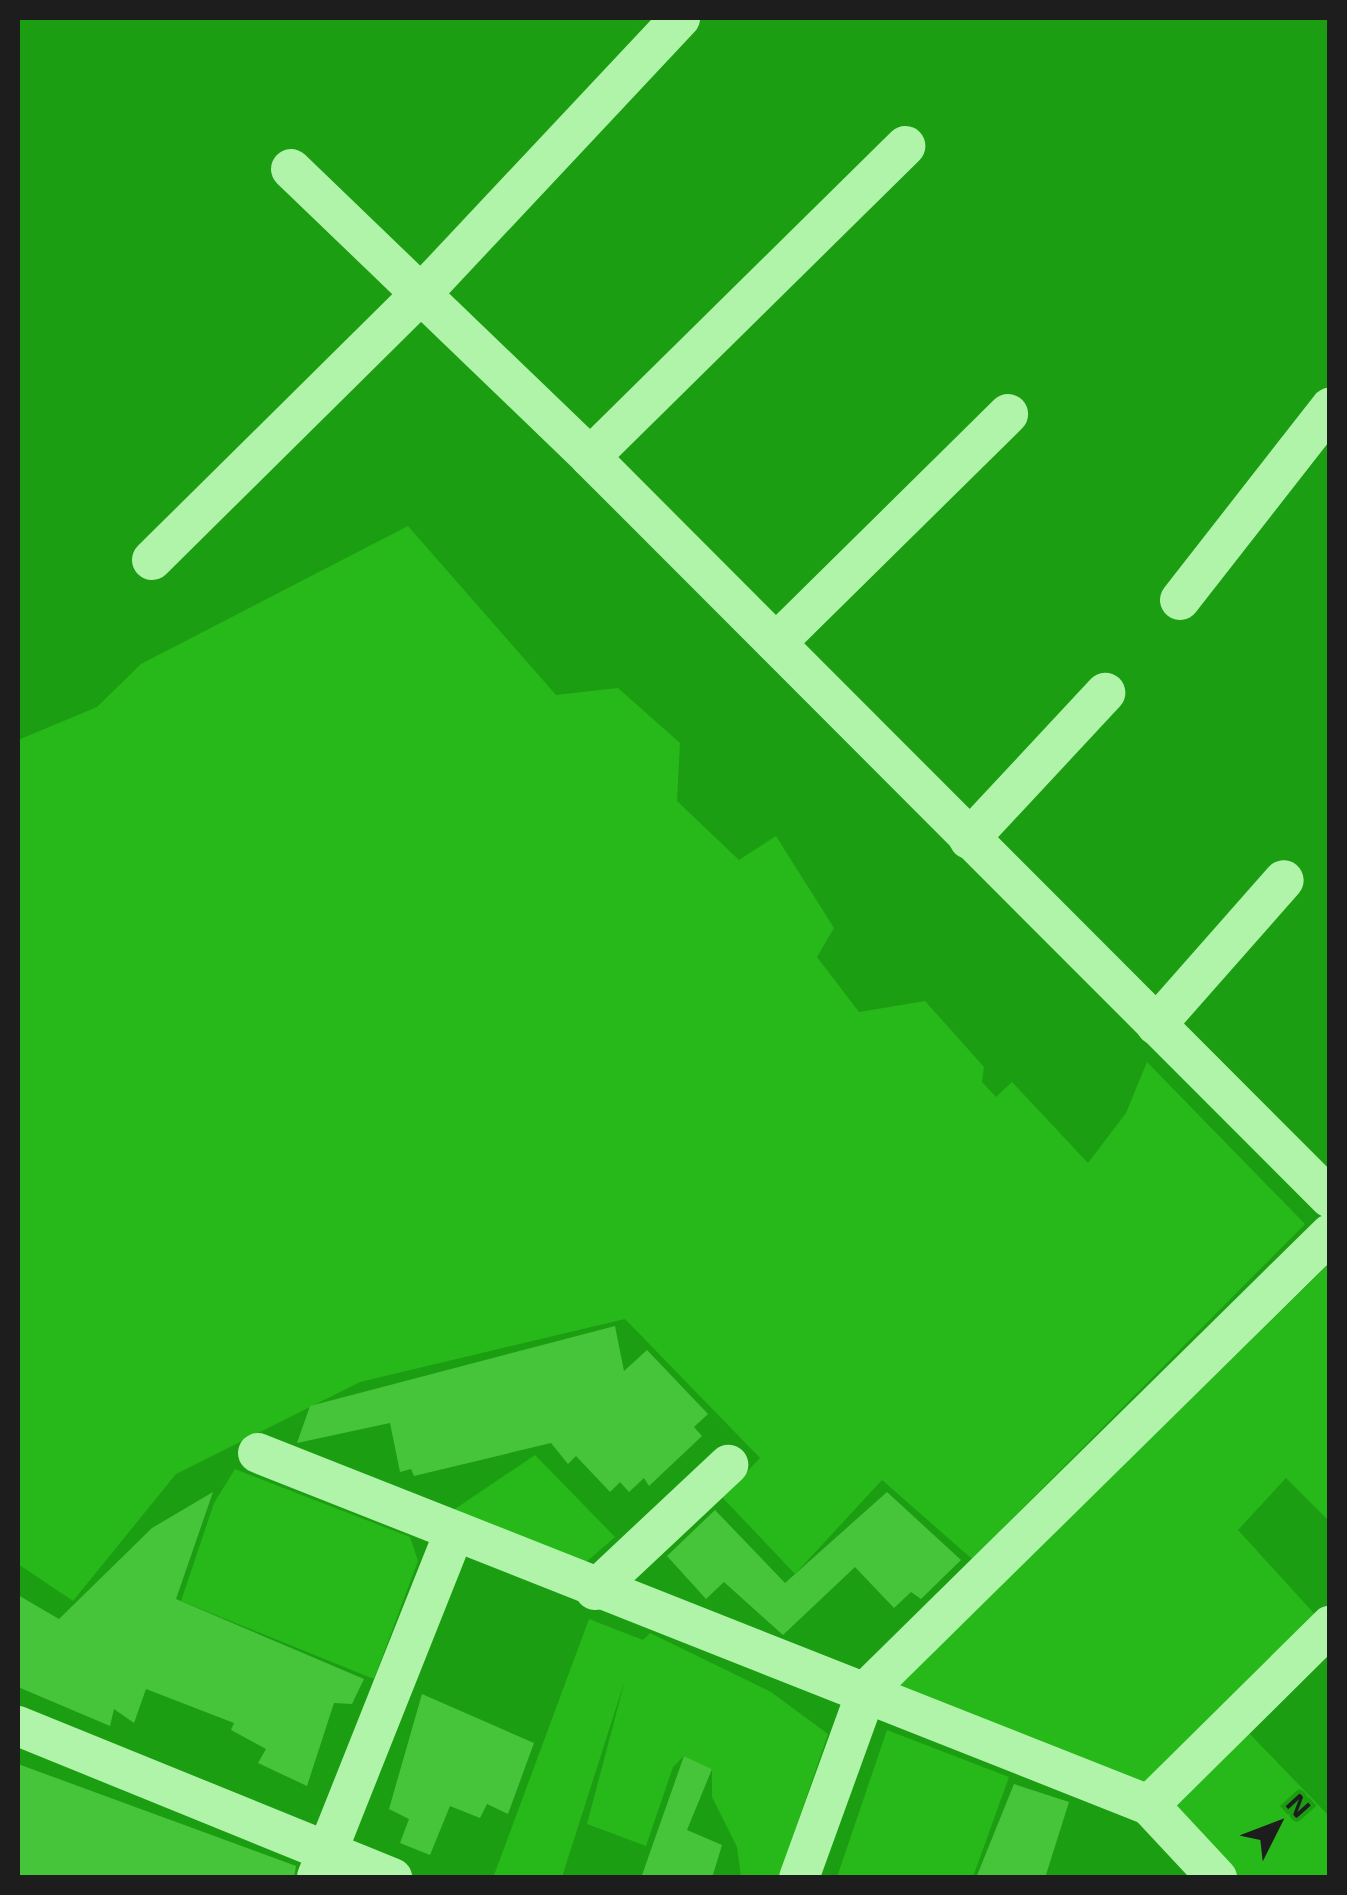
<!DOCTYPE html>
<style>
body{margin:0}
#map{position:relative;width:1347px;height:1895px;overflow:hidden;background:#1c9e12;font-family:"Exo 2",sans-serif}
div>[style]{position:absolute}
.green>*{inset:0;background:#27b81a}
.building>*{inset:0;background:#46c53b}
.street>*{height:40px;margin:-20px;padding:0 20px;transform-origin:20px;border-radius:20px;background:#aff4a8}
span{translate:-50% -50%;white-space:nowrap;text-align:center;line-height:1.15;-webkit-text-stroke:9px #1c9e12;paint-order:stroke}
.frame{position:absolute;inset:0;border:20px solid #1d1d1d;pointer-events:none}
.north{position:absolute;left:1227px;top:1775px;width:100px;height:100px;-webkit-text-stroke:8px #1c9e12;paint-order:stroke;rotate:48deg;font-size:28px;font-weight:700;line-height:40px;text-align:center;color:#1d1d1d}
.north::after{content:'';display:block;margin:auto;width:35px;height:45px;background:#1d1d1d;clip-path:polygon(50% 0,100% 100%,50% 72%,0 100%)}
</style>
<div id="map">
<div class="green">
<i style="clip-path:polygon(408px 526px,556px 695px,618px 688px,680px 743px,677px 801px,739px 860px,776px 836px,834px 928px,817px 957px,859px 1012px,925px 1001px,984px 1067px,982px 1082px,996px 1097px,1012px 1082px,1088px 1163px,1126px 1113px,1147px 1062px,1305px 1224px,972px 1559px,882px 1480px,795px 1574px,722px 1497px,760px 1458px,625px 1319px,360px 1382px,176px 1474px,73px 1601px,18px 1564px,18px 740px,97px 707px,141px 664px)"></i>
<i style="clip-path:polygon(1329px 1264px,1329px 1521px,1286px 1478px,1238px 1530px,1320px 1620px,1142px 1786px,898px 1685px)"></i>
<i style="clip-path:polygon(535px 1455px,615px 1537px,585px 1563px,449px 1513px)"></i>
<i style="clip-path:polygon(235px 1469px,410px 1537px,418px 1561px,374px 1679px,181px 1601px,214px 1503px)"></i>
<i style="clip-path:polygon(589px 1619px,643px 1640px,650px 1633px,771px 1692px,828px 1734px,779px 1877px,741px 1877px,737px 1847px,712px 1797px,712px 1769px,684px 1756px,673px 1767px,646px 1846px,587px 1824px,625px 1680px,562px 1877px,493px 1878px)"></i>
<i style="clip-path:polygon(887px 1730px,1009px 1777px,973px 1877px,837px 1877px)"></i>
<i style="clip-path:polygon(1248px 1732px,1329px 1816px,1329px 1877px,1237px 1877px,1173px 1805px)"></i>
</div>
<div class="building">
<i style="clip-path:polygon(615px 1326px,624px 1371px,647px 1350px,708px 1414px,694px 1427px,702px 1436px,649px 1486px,644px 1478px,629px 1492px,620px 1482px,610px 1492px,576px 1456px,568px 1464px,551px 1443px,414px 1476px,411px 1469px,400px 1472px,390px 1423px,297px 1443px,310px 1406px)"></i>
<i style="clip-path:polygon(213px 1492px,176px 1599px,364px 1679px,352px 1704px,334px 1703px,307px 1786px,258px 1763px,266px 1749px,231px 1730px,234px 1723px,146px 1689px,134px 1723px,114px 1709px,110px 1726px,18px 1687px,18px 1595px,59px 1619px,152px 1528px)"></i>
<i style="clip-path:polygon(887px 1492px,961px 1560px,921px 1599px,911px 1592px,894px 1608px,855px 1567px,783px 1635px,724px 1582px,706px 1599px,667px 1556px,715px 1510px,785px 1583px)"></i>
<i style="clip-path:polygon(422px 1694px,534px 1743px,508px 1814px,487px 1804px,480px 1818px,450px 1806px,430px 1855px,400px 1843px,409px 1819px,389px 1809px)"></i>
<i style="clip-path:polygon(684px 1756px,712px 1769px,687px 1830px,722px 1845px,712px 1878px,641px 1878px)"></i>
<i style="clip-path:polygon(18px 1764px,296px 1866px,294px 1878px,18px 1878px)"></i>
<i style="clip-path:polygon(1014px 1784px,1069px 1802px,1045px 1878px,976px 1878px)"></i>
</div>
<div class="street">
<i style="left:291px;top:169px;width:415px;rotate:43.9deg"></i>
<i style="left:590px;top:457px;width:1047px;rotate:45.04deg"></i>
<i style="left:590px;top:457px;width:443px;rotate:-44.6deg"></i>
<i style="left:152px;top:560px;width:380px;rotate:-44.7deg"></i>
<i style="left:422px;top:293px;width:377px;rotate:-46.8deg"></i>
<i style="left:1180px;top:600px;width:244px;rotate:-52deg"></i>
<i style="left:776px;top:643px;width:326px;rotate:-44.6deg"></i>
<i style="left:969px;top:839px;width:200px;rotate:-47deg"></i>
<i style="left:1156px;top:1025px;width:193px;rotate:-48.6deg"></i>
<i style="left:258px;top:1453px;width:958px;rotate:21.56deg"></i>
<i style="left:1149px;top:1805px;width:100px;rotate:47deg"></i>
<i style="left:595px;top:1590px;width:183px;rotate:-43.2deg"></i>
<i style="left:18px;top:1726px;width:404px;rotate:22.1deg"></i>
<i style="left:1149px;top:1805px;width:255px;rotate:-44.7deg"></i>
<i style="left:317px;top:1877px;width:371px;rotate:-68.3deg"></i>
<i style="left:799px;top:1878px;width:200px;rotate:-70.1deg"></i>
<i style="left:867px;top:1690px;width:650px;rotate:-44.56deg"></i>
</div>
<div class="frame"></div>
<div class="north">N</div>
</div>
